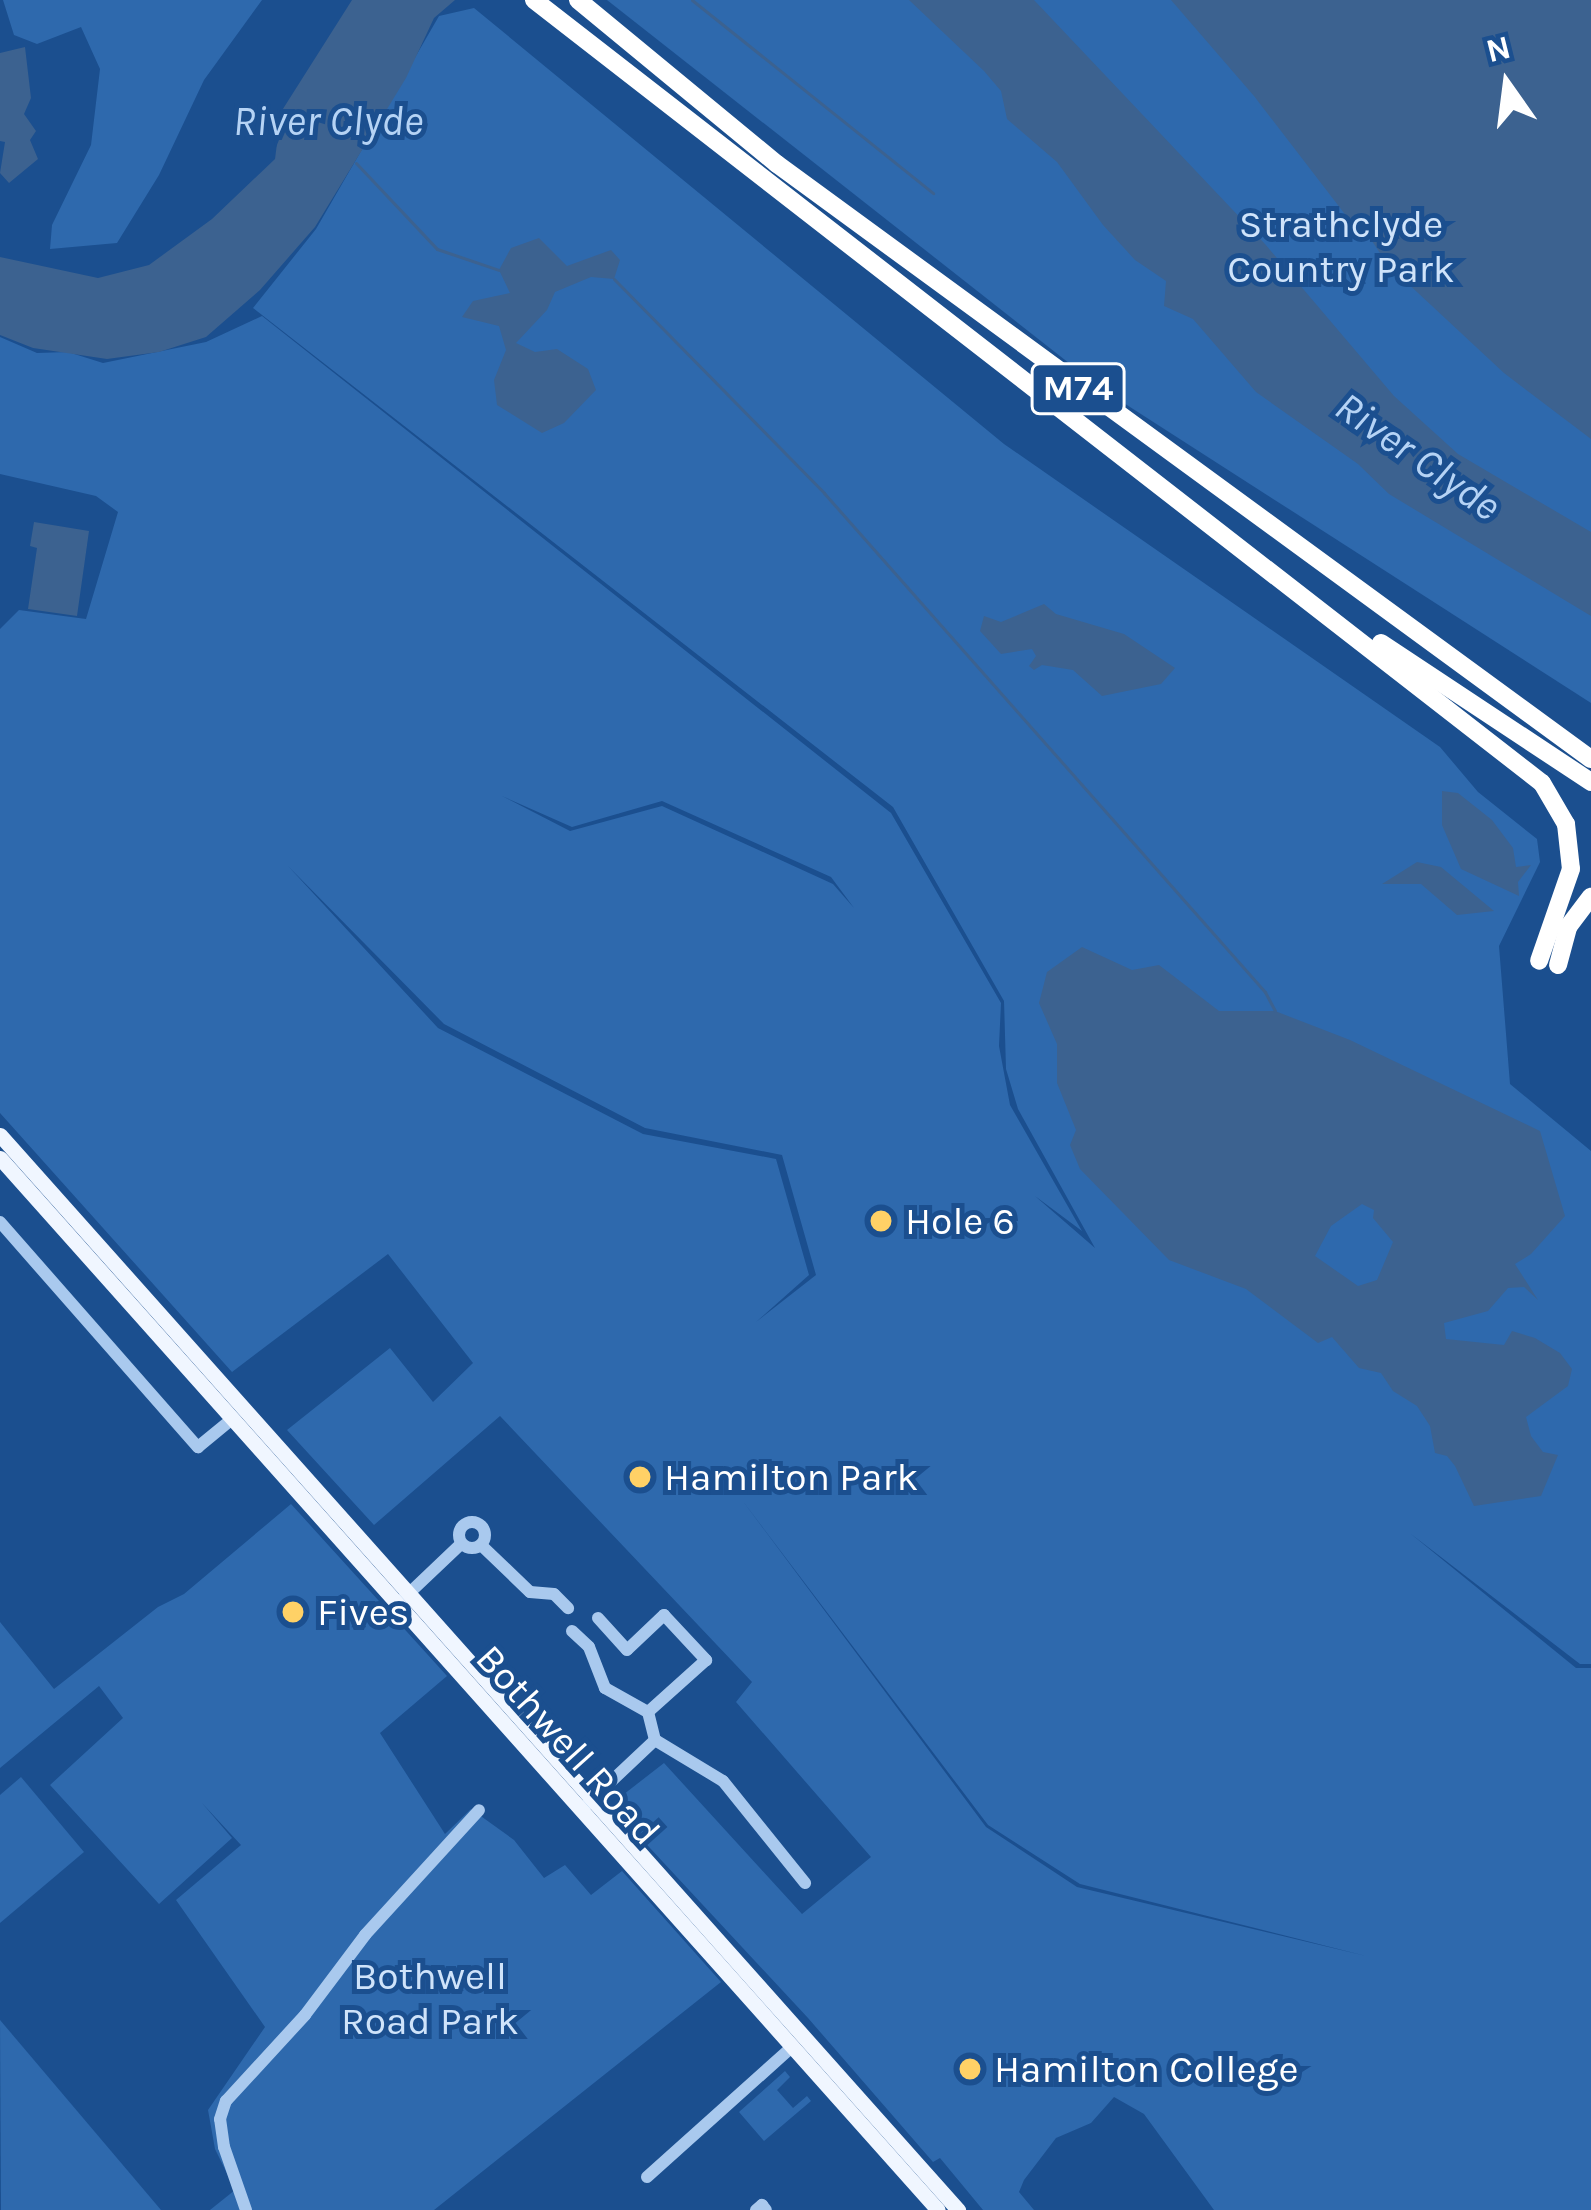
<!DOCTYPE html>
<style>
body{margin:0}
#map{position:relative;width:1591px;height:2210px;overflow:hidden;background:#1b4f8f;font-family:Karla,sans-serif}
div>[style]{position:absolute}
.green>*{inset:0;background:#2e69ad}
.water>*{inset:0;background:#3c6290}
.stream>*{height:3px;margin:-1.5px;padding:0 1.5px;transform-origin:1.5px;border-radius:1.5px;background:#3c6290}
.minor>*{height:12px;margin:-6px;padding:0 6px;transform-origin:6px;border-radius:6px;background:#a9c9ee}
.minor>.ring{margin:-6px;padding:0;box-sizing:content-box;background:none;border:12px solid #a9c9ee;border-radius:50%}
.major>*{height:15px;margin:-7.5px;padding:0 7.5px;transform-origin:7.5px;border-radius:7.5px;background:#f0f6ff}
.highway>*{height:18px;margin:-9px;padding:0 9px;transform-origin:9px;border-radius:9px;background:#fff}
.dots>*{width:33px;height:33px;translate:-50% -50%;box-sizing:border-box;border:6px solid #1b4f8f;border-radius:50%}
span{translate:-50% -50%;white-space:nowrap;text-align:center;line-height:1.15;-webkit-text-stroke:10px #1b4f8f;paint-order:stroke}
.shield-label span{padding:3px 9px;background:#1b4f8f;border:3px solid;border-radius:9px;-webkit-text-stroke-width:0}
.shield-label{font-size:36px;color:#fff;font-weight:700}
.park-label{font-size:39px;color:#cfe3fa}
.poi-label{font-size:39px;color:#fff}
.left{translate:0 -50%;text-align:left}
.street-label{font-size:39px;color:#fff}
.water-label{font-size:42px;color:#b5d3f5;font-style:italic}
.north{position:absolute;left:1447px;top:24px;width:120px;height:120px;-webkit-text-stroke:9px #1b4f8f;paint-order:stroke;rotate:346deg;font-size:33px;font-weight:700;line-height:48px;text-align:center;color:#fff}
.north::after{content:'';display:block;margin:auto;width:42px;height:54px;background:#fff;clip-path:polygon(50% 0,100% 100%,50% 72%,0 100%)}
</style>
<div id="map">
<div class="green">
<i style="clip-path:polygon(3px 0,262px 0,204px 80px,159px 175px,117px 243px,50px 249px,52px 225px,91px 145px,100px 69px,81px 27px,37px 44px,14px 35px)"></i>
<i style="clip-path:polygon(607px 0,1591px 0,1591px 703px,1102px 389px)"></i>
<i style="clip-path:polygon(evenodd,474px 8px,1004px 444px,1440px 747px,1478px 792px,1537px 839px,1540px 862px,1499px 946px,1510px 1084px,1591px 1151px,1591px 1664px,1580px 1664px,1411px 1534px,1576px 1668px,1591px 1668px,1591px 2210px,1214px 2210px,1144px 2114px,1114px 2097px,1091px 2123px,1056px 2138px,1024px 2180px,1019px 2192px,1034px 2210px,983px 2210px,940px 2158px,933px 2162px,808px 2018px,610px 1805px,664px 1763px,802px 1914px,871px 1857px,736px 1702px,752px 1682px,500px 1416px,374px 1525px,287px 1430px,390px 1348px,433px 1402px,473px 1363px,388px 1254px,232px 1372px,0 1113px,0 629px,19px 610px,86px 619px,118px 512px,96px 496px,0 474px,0 337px,37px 353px,68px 352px,103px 363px,206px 342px,262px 316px,891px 813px,1001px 1003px,999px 1046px,1010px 1105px,1082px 1231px,1035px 1196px,1095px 1248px,1018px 1109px,1006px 1069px,1004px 1001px,893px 807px,253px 308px,316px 229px,439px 16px,474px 8px,502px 796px,572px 827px,662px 801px,831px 877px,854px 908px,833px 884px,662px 806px,570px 831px,502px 796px,474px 8px,288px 866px,444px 1024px,645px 1128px,782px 1155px,816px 1275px,756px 1322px,809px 1275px,776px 1159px,643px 1134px,438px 1028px,288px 866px,474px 8px,742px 1500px,988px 1825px,1080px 1884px,1366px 1956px,1077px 1887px,986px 1827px,742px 1500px)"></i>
<i style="clip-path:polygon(291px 1504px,447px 1676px,380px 1733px,445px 1834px,471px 1809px,514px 1840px,544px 1878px,565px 1865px,591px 1895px,622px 1871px,721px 1982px,434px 2210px,210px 2210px,235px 2190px,215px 2149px,208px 2110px,265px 2027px,176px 1900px,241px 1845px,202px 1803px,232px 1838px,159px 1904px,50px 1785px,123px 1718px,99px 1686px,0 1768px,0 1622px,54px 1689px,158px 1607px,184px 1594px)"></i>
<i style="clip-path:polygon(21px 1777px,84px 1852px,0 1923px,0 1795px)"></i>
<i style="clip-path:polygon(0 2020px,161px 2210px,1px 2210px)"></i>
<i style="clip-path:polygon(785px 2071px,790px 2077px,777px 2090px,793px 2108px,807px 2096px,811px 2101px,764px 2141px,739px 2112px)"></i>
</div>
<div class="water">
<i style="clip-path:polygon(352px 0,455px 0,434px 18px,406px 78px,315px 227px,260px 290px,206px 337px,159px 352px,107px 359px,33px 348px,0 335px,0 257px,98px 278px,149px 265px,212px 219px,275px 159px,281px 112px)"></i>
<i style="clip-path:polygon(909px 0,1034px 0,1265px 244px,1394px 396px,1458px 454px,1591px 532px,1591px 616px,1389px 494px,1358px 464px,1256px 392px,1193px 319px,1164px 306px,1166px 281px,1135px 260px,1103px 225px,1057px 162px,1007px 119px,1001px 91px,984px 71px)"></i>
<i style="clip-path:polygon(1171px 0,1591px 0,1591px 439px,1504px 373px,1388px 265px,1370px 238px,1381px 228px,1378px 223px,1373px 218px,1354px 226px,1254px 96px)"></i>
<i style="clip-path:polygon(25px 47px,31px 98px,24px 114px,36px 131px,30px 140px,38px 159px,9px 183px,0 173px,5px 142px,0 141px,0 53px)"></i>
<i style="clip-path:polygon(539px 238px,567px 266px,611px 250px,620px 260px,614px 279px,591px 277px,555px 292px,547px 310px,516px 343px,535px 352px,557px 349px,588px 369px,596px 390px,564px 423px,542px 433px,497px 405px,494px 380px,506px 350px,499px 326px,462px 317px,473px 301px,510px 293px,499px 270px,511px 248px)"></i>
<i style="clip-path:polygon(34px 522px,89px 531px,77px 616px,28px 609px,37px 548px,30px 546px)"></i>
<i style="clip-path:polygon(1044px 604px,1056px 614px,1124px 634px,1175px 668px,1161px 684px,1102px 696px,1073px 670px,1042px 665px,1034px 670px,1029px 666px,1036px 656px,1032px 649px,1001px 654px,980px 631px,984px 616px,1001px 622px)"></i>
<i style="clip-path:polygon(1442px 791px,1458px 793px,1492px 820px,1513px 848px,1516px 867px,1531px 865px,1518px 882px,1519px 896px,1461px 869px,1442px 825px)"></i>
<i style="clip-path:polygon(1417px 862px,1441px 867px,1494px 911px,1457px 915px,1421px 884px,1382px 884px)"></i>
<i style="clip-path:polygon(evenodd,1082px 947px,1132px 970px,1159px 965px,1219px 1011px,1275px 1011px,1350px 1040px,1540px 1131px,1565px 1216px,1531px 1254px,1515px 1264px,1538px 1300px,1524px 1287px,1508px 1288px,1488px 1311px,1444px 1323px,1446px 1339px,1504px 1345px,1512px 1331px,1535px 1338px,1560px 1353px,1572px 1369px,1568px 1386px,1526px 1417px,1531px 1436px,1543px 1452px,1558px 1455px,1541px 1496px,1474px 1506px,1455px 1466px,1447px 1456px,1435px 1453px,1430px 1426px,1417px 1406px,1393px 1391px,1381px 1373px,1359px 1368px,1332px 1337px,1318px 1343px,1246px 1289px,1169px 1260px,1080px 1169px,1070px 1145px,1076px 1130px,1057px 1083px,1057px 1044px,1039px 1003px,1047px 972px,1082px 947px,1362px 1204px,1374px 1210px,1373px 1218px,1393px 1242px,1377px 1280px,1358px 1286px,1315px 1256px,1331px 1226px,1362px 1204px)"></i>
</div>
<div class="stream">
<i style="left:692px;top:0;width:309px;rotate:38.7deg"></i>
<i style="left:356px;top:163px;width:118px;rotate:46.7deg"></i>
<i style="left:437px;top:249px;width:65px;rotate:18.7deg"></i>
<i style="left:614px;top:279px;width:300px;rotate:45.5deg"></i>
<i style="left:824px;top:493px;width:666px;rotate:48.53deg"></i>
<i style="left:1265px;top:992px;width:21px;rotate:62deg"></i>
</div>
<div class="minor">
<i style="left:0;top:1222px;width:300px;rotate:48.7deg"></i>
<i style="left:198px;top:1447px;width:44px;rotate:-39.5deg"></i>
<i class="ring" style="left:459px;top:1522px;width:14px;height:14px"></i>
<i style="left:481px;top:1545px;width:68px;rotate:43.8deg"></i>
<i style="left:530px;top:1592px;width:24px;rotate:5deg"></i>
<i style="left:554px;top:1594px;width:20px;rotate:45deg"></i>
<i style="left:403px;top:1599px;width:80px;rotate:-43.5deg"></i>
<i style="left:598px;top:1618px;width:43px;rotate:47.8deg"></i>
<i style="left:627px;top:1650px;width:51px;rotate:-43.4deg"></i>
<i style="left:664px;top:1615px;width:62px;rotate:47deg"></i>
<i style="left:706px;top:1660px;width:78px;rotate:138.1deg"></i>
<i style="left:572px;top:1631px;width:23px;rotate:43deg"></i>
<i style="left:589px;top:1647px;width:44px;rotate:68.7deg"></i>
<i style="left:605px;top:1688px;width:49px;rotate:29.2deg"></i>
<i style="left:648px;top:1712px;width:29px;rotate:76deg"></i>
<i style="left:655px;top:1740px;width:93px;rotate:136.7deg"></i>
<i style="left:655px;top:1740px;width:79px;rotate:31.1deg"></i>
<i style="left:723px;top:1781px;width:131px;rotate:51.2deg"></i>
<i style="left:647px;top:2177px;width:196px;rotate:-41.9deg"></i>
<i style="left:246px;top:2210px;width:67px;rotate:-109.2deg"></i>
<i style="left:224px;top:2147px;width:28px;rotate:-98deg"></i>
<i style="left:220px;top:2119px;width:19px;rotate:-72deg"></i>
<i style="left:226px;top:2101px;width:117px;rotate:-47.4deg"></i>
<i style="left:305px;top:2015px;width:100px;rotate:-53.1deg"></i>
<i style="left:365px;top:1935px;width:169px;rotate:-47.6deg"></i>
<i style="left:756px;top:2210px;width:8px;rotate:-40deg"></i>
<i style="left:762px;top:2205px;width:6px;rotate:51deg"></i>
</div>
<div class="major">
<i style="left:0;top:1135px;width:1440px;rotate:48.29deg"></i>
<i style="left:0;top:1158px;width:1409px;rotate:48.28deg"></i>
</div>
<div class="highway">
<i style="left:534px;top:0;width:1276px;rotate:37.84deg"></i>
<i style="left:1542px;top:783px;width:48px;rotate:59.7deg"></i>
<i style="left:1566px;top:824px;width:45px;rotate:83.7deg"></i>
<i style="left:1571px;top:869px;width:97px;rotate:109.2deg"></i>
<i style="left:578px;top:0;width:258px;rotate:39.5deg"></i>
<i style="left:777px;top:164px;width:1008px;rotate:36.17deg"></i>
<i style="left:1381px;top:643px;width:252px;rotate:33.5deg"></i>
<i style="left:1558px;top:965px;width:39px;rotate:-75deg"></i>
<i style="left:1568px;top:927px;width:38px;rotate:-53deg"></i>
</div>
<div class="dots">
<i style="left:881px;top:1221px;background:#ffd166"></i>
<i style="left:640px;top:1477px;background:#ffd166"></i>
<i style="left:293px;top:1612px;background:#ffd166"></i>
<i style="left:970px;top:2069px;background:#ffd166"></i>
</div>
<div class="shield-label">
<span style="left:1078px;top:389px">M74</span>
</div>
<div class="park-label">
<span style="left:1341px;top:247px">Strathclyde<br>Country Park</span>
<span style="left:430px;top:1999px">Bothwell<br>Road Park</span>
</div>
<div class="poi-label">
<span class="left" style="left:905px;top:1221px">Hole 6</span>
<span class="left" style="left:664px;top:1477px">Hamilton Park</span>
<span class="left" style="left:317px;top:1612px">Fives</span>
<span class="left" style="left:994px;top:2069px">Hamilton College</span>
</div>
<div class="street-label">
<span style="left:568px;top:1745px;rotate:48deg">Bothwell Road</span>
</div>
<div class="water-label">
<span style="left:328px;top:121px">River Clyde</span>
<span style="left:1418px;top:456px;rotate:35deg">River Clyde</span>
</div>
<div class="north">N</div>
</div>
